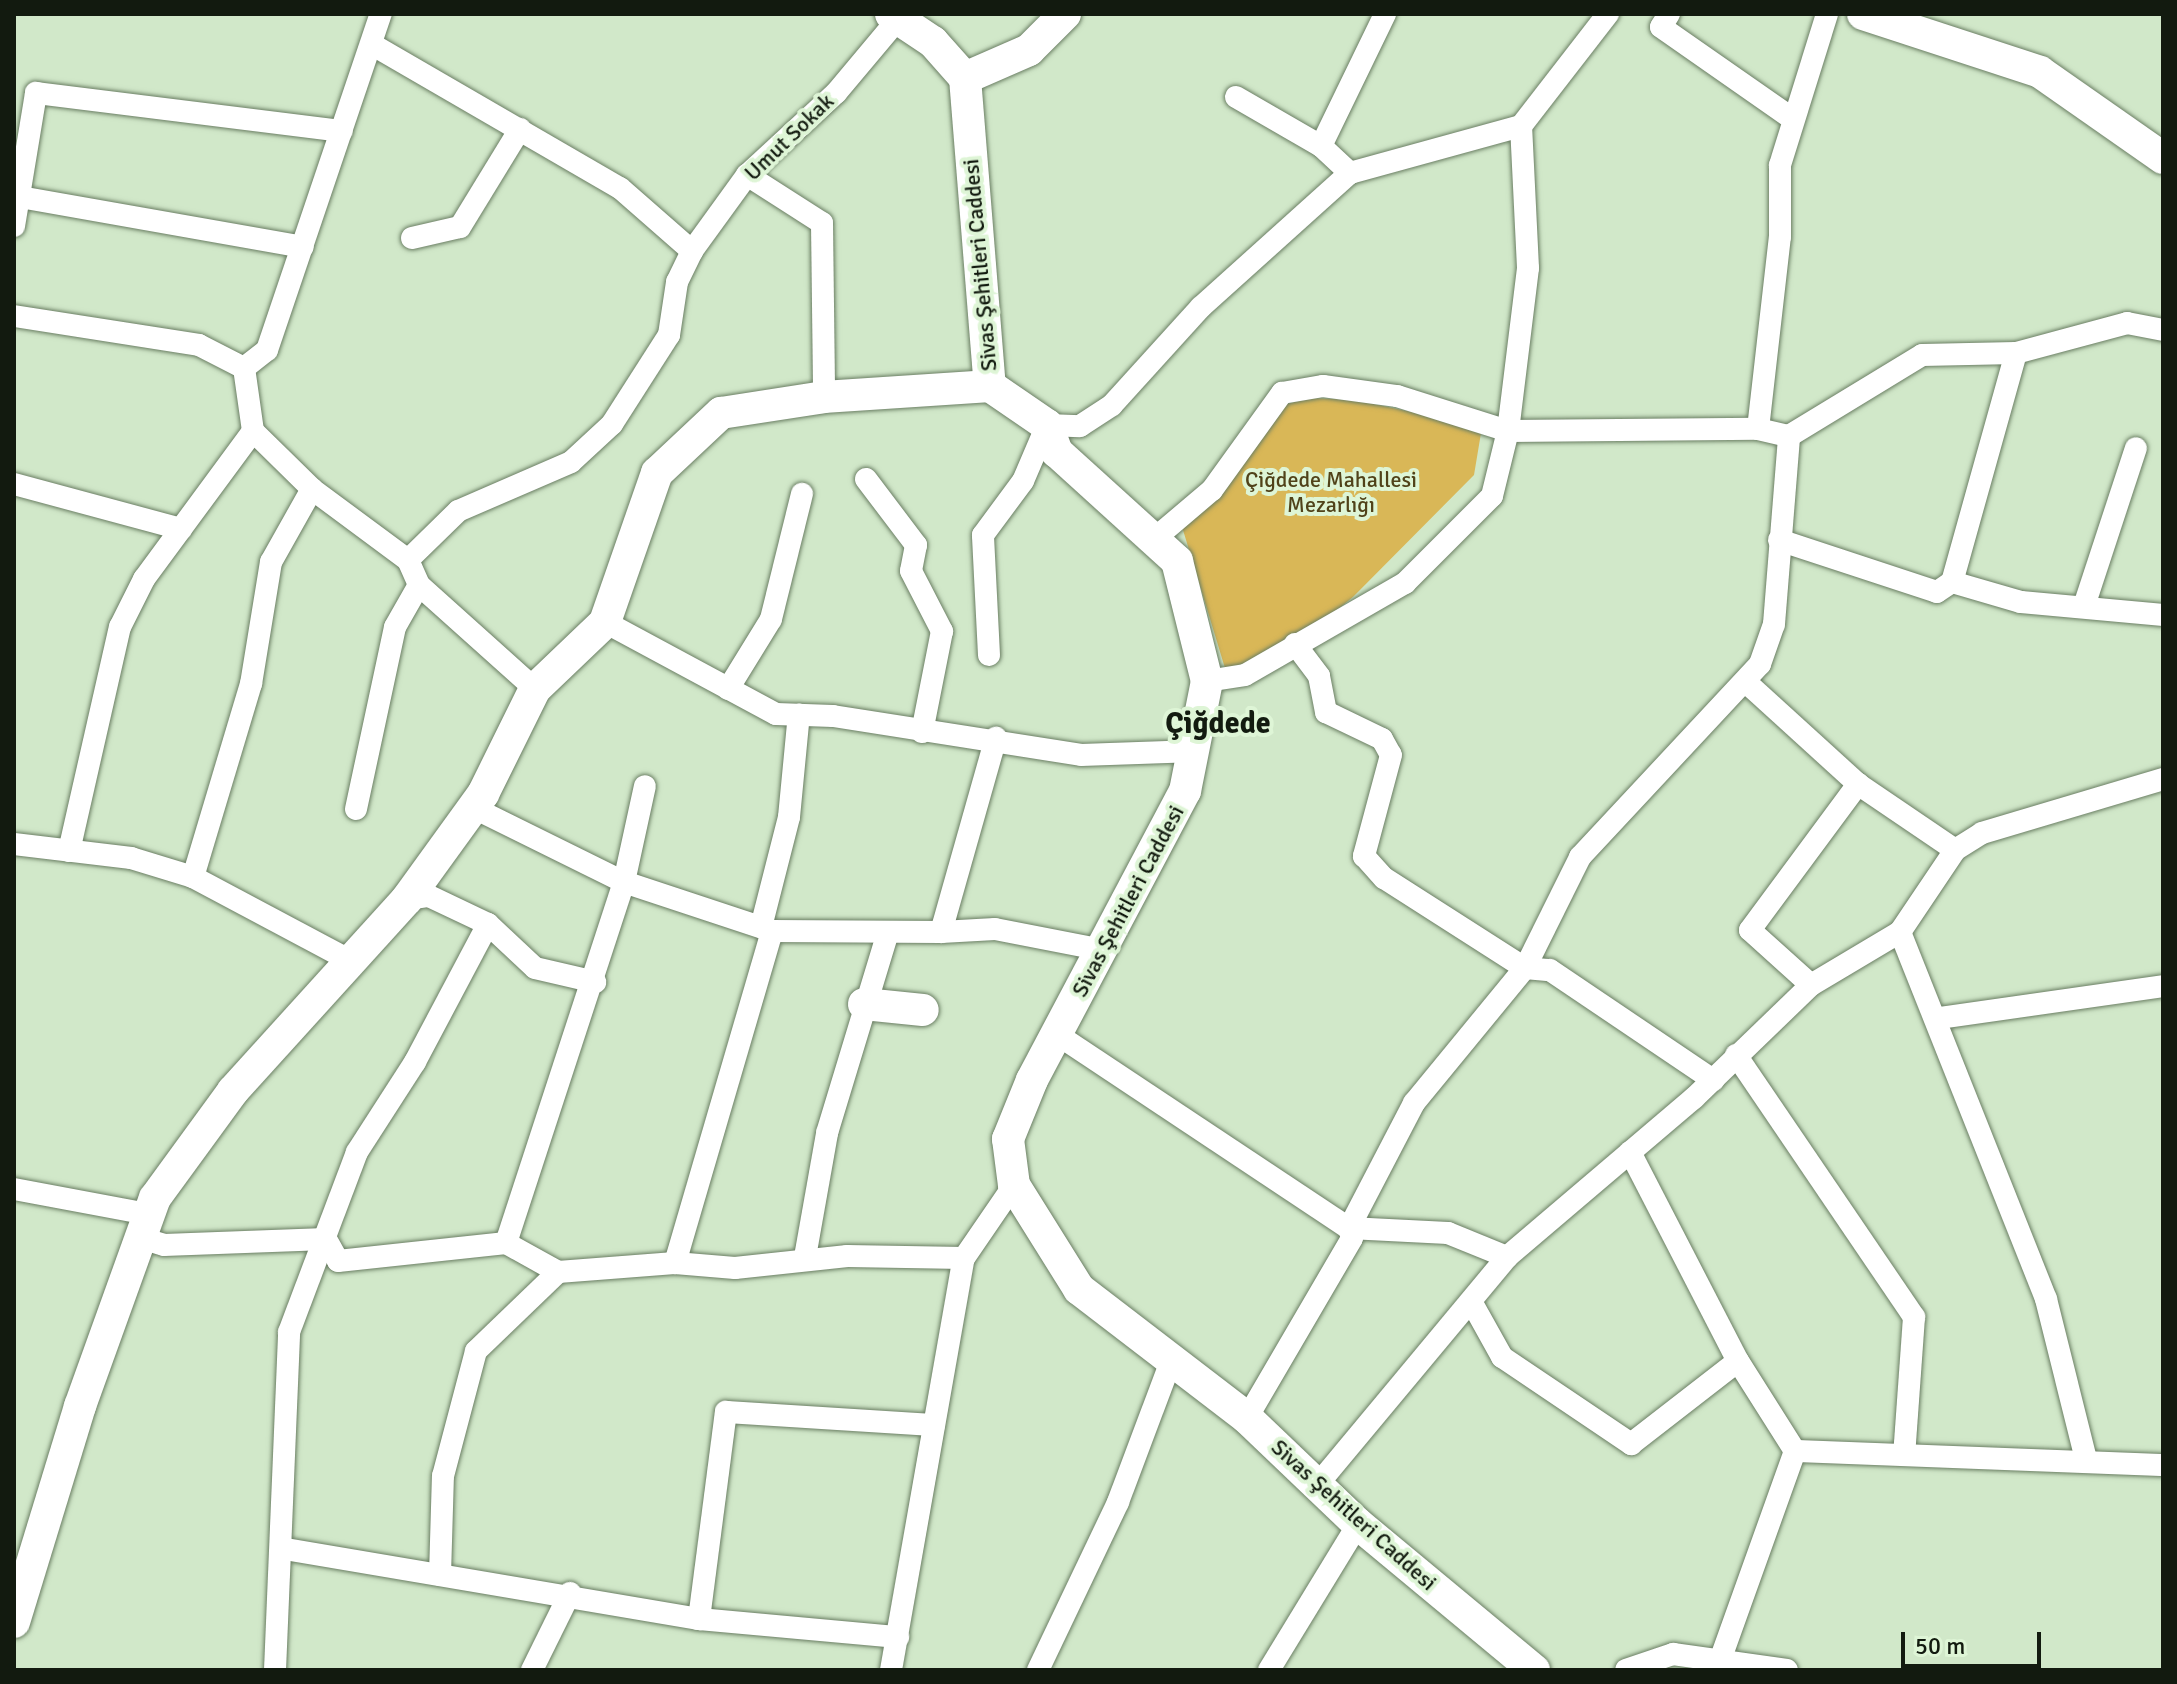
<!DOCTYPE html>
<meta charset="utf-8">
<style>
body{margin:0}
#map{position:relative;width:2177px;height:1684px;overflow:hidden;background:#d1e8c9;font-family:Signika,sans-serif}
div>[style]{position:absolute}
.green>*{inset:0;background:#d9b757}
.roads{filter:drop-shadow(0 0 2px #6a7e63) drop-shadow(0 0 2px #6a7e63)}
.street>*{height:22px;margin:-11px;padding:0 11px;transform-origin:11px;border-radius:11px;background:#fff}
.secondary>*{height:32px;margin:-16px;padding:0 16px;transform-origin:16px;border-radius:16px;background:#fff}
span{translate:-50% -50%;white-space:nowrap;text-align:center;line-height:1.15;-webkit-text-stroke:8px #def5d6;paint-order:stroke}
.street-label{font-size:22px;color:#121a0f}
.park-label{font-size:22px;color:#504219}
.district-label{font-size:30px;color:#121a0f;font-weight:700}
.frame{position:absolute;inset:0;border:16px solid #121a0f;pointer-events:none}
.scale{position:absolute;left:1901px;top:1632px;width:140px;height:36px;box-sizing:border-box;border:4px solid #121a0f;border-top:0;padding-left:10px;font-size:24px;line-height:28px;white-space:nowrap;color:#121a0f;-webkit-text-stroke:6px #def5d6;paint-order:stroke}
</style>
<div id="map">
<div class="green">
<i style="clip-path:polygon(1309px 398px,1355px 400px,1482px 427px,1474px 475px,1353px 597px,1295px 644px,1228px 678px,1176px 507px,1217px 484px,1287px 404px)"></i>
</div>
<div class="roads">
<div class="street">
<i style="left:1669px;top:14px;width:15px;rotate:122deg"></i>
<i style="left:1661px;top:27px;width:161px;rotate:34.9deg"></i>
<i style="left:373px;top:45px;width:285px;rotate:30.1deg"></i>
<i style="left:620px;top:188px;width:96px;rotate:41.2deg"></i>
<i style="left:1236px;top:97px;width:98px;rotate:30deg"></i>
<i style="left:1321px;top:146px;width:40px;rotate:43deg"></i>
<i style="left:1321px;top:146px;width:147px;rotate:-64.1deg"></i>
<i style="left:747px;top:175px;width:89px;rotate:32.6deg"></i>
<i style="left:822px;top:223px;width:174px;rotate:89.3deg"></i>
<i style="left:20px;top:197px;width:287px;rotate:10deg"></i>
<i style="left:14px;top:226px;width:135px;rotate:-80.6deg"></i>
<i style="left:36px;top:93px;width:308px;rotate:7.1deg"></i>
<i style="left:412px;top:238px;width:49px;rotate:-12.9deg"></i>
<i style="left:460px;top:227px;width:115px;rotate:-58.5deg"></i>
<i style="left:14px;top:316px;width:187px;rotate:8.9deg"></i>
<i style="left:199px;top:345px;width:51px;rotate:27.1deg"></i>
<i style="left:2016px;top:353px;width:238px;rotate:105.6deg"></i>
<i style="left:1952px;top:582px;width:72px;rotate:16.2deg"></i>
<i style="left:2021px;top:602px;width:143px;rotate:5.2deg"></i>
<i style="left:1758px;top:429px;width:193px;rotate:-83.5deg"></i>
<i style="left:1780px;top:237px;width:72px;rotate:-90deg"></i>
<i style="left:1780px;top:165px;width:158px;rotate:-72.7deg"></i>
<i style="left:253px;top:431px;width:83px;rotate:44.5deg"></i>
<i style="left:312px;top:489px;width:119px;rotate:36.5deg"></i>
<i style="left:408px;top:560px;width:27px;rotate:66deg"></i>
<i style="left:419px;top:585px;width:156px;rotate:41.9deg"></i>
<i style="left:866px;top:479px;width:83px;rotate:52.9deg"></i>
<i style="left:916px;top:545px;width:26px;rotate:101deg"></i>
<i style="left:911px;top:571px;width:68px;rotate:62.7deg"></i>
<i style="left:942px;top:631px;width:103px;rotate:101.2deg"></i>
<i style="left:14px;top:484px;width:173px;rotate:15.1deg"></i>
<i style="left:1153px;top:540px;width:77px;rotate:-40.3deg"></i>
<i style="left:1212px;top:490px;width:120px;rotate:-54.2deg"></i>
<i style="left:1282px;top:393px;width:42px;rotate:-9.7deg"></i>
<i style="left:1323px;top:386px;width:75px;rotate:7.7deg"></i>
<i style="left:1397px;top:396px;width:116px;rotate:17.5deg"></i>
<i style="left:1508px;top:431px;width:250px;rotate:-0.5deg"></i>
<i style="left:1758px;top:429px;width:32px;rotate:13deg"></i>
<i style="left:1789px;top:436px;width:156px;rotate:-31.3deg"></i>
<i style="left:1922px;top:355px;width:94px;rotate:-1.2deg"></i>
<i style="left:2016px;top:353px;width:115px;rotate:-15.1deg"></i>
<i style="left:2127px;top:323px;width:37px;rotate:11deg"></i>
<i style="left:1779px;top:540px;width:166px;rotate:18.2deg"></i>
<i style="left:1937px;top:592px;width:18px;rotate:-34deg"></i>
<i style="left:408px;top:560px;width:70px;rotate:-44.4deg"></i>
<i style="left:458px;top:511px;width:123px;rotate:-23.4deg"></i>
<i style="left:571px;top:462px;width:56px;rotate:-42.8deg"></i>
<i style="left:612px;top:424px;width:106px;rotate:-57.4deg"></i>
<i style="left:669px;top:335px;width:54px;rotate:-81.4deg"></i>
<i style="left:677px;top:282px;width:34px;rotate:-64deg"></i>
<i style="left:692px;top:251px;width:94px;rotate:-54.1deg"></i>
<i style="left:747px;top:175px;width:121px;rotate:-42.7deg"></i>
<i style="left:836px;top:93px;width:98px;rotate:-50deg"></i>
<i style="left:2084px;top:606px;width:166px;rotate:-71.8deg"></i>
<i style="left:605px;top:622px;width:194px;rotate:28.3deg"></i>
<i style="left:776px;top:714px;width:57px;rotate:2deg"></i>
<i style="left:833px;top:716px;width:251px;rotate:8.9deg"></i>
<i style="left:1081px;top:755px;width:115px;rotate:-2deg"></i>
<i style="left:1295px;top:644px;width:40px;rotate:53deg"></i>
<i style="left:1319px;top:676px;width:37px;rotate:79deg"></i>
<i style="left:1326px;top:712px;width:62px;rotate:25.7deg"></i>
<i style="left:1382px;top:739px;width:18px;rotate:61deg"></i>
<i style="left:1391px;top:755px;width:105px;rotate:105deg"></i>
<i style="left:1364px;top:856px;width:30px;rotate:48deg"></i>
<i style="left:1384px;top:878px;width:167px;rotate:32.6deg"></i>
<i style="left:1525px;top:968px;width:25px;rotate:5deg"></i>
<i style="left:1550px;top:970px;width:197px;rotate:34deg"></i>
<i style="left:989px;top:655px;width:120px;rotate:-92.9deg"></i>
<i style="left:983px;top:535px;width:67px;rotate:-53.5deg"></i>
<i style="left:1023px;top:481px;width:61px;rotate:-66.8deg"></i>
<i style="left:1047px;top:425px;width:33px;rotate:2deg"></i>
<i style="left:1080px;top:426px;width:38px;rotate:-33deg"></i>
<i style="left:1112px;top:405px;width:132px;rotate:-47.8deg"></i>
<i style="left:1201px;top:307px;width:200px;rotate:-42deg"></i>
<i style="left:1350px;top:173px;width:177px;rotate:-15.4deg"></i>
<i style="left:1521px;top:126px;width:142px;rotate:-52.2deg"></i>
<i style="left:1207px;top:681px;width:38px;rotate:-9deg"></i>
<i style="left:1245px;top:675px;width:185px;rotate:-29.9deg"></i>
<i style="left:1405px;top:583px;width:123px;rotate:-45deg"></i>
<i style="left:1492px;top:496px;width:67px;rotate:-76.2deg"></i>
<i style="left:1508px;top:431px;width:164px;rotate:-83deg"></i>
<i style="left:1528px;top:268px;width:142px;rotate:-92.8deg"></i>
<i style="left:1747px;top:683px;width:150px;rotate:42.3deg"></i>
<i style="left:1858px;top:784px;width:117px;rotate:34.2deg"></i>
<i style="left:728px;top:689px;width:82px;rotate:-58.4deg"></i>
<i style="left:771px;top:619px;width:129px;rotate:-76.1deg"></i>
<i style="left:474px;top:808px;width:167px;rotate:26.3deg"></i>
<i style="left:624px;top:882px;width:98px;rotate:-77.7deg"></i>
<i style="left:356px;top:809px;width:186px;rotate:-77.9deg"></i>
<i style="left:395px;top:627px;width:48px;rotate:-60.3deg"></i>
<i style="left:14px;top:844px;width:118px;rotate:6.8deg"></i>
<i style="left:131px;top:858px;width:65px;rotate:17deg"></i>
<i style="left:193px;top:877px;width:183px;rotate:28deg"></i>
<i style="left:69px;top:851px;width:230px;rotate:-77.2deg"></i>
<i style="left:120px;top:627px;width:54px;rotate:-63.4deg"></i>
<i style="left:144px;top:579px;width:184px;rotate:-53.6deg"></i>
<i style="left:253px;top:431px;width:64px;rotate:-98.1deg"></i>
<i style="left:244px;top:368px;width:29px;rotate:-38deg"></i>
<i style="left:267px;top:350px;width:355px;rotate:-71.3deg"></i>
<i style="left:193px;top:877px;width:202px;rotate:-73.3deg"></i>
<i style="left:251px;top:684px;width:124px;rotate:-80.7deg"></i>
<i style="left:271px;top:562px;width:84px;rotate:-60.7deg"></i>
<i style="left:407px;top:899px;width:22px;rotate:-8deg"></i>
<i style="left:429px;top:896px;width:65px;rotate:25.4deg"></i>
<i style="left:488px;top:924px;width:64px;rotate:43.1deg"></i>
<i style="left:535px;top:968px;width:62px;rotate:13.1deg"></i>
<i style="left:761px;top:927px;width:114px;rotate:-75.7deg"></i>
<i style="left:789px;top:817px;width:103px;rotate:-84.5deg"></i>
<i style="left:941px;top:932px;width:54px;rotate:-3.2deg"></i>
<i style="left:995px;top:929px;width:110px;rotate:11deg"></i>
<i style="left:1900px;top:932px;width:395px;rotate:68.3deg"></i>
<i style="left:2046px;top:1299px;width:165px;rotate:76deg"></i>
<i style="left:1811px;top:985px;width:82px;rotate:-138deg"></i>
<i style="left:1750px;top:930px;width:182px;rotate:-53.5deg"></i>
<i style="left:1939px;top:1018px;width:226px;rotate:-8.1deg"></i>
<i style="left:1058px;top:1035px;width:349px;rotate:33.6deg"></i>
<i style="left:1349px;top:1228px;width:99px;rotate:2.9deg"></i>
<i style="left:1448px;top:1233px;width:64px;rotate:22.1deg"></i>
<i style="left:1736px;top:1055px;width:317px;rotate:55.8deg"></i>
<i style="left:1914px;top:1317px;width:138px;rotate:94.1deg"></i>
<i style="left:1630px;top:1152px;width:235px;rotate:62.7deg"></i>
<i style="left:1738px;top:1361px;width:107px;rotate:57.7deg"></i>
<i style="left:1795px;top:1451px;width:217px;rotate:109.7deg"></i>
<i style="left:14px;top:1189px;width:136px;rotate:10.6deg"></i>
<i style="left:138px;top:1237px;width:27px;rotate:17deg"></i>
<i style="left:164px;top:1245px;width:162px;rotate:-2.1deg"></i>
<i style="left:326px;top:1239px;width:25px;rotate:61deg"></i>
<i style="left:338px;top:1261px;width:169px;rotate:-6.1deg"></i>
<i style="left:506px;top:1243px;width:60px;rotate:29.1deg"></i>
<i style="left:558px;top:1272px;width:117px;rotate:-4.4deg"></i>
<i style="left:675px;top:1263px;width:60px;rotate:4.8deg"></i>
<i style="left:735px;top:1268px;width:113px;rotate:-6.1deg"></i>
<i style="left:847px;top:1256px;width:117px;rotate:1deg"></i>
<i style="left:964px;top:1258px;width:88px;rotate:-55.6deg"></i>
<i style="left:506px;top:1243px;width:380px;rotate:-71.9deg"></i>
<i style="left:624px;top:882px;width:156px;rotate:18.3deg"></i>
<i style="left:772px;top:931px;width:169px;rotate:0.3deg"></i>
<i style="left:941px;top:932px;width:202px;rotate:-74.2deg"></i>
<i style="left:805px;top:1257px;width:126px;rotate:-79.9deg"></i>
<i style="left:827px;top:1133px;width:206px;rotate:-73.1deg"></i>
<i style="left:675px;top:1263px;width:346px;rotate:-73.7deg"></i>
<i style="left:1472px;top:1303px;width:62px;rotate:60.9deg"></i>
<i style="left:1502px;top:1357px;width:156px;rotate:34deg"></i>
<i style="left:1631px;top:1444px;width:135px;rotate:-37.8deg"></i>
<i style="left:1247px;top:1418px;width:208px;rotate:-59.7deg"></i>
<i style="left:1352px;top:1238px;width:10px;rotate:-107deg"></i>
<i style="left:1349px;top:1228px;width:141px;rotate:-62.5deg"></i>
<i style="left:1414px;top:1103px;width:175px;rotate:-50.6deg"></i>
<i style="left:1525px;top:968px;width:124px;rotate:-63.6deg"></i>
<i style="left:1580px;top:857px;width:264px;rotate:-47deg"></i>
<i style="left:1760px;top:664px;width:42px;rotate:-70.7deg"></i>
<i style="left:1774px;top:624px;width:189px;rotate:-85.4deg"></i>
<i style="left:1795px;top:1451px;width:368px;rotate:2.2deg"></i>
<i style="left:1318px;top:1484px;width:295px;rotate:-50.2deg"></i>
<i style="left:1507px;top:1257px;width:245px;rotate:-40.4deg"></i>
<i style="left:1694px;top:1098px;width:163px;rotate:-44deg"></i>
<i style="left:1811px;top:985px;width:104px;rotate:-30.8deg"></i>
<i style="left:1900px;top:932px;width:99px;rotate:-56.1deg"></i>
<i style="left:1955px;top:850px;width:32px;rotate:-32deg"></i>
<i style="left:1982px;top:833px;width:189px;rotate:-16.6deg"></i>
<i style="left:285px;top:1549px;width:420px;rotate:9.6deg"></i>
<i style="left:699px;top:1619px;width:200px;rotate:5.2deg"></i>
<i style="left:440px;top:1575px;width:99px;rotate:-88.3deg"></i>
<i style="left:443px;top:1476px;width:129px;rotate:-75.2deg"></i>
<i style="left:476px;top:1351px;width:114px;rotate:-43.9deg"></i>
<i style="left:699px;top:1619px;width:209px;rotate:-82.6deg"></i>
<i style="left:726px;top:1412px;width:208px;rotate:3.6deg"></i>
<i style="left:275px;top:1670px;width:338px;rotate:-87.6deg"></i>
<i style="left:289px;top:1332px;width:192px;rotate:-69.3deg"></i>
<i style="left:357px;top:1152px;width:107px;rotate:-57.2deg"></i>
<i style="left:415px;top:1062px;width:156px;rotate:-62.1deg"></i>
<i style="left:532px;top:1670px;width:86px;rotate:-63.7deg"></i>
<i style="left:891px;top:1670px;width:418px;rotate:-80deg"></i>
<i style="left:1038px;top:1670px;width:186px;rotate:-64.5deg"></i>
<i style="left:1118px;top:1502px;width:147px;rotate:-69.4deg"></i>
<i style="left:1269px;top:1670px;width:171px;rotate:-58.6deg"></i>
<i style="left:1626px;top:1670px;width:50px;rotate:-18.8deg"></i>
<i style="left:1673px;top:1654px;width:115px;rotate:8deg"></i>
</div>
<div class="secondary">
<i style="left:891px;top:14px;width:50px;rotate:33.7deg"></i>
<i style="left:933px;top:42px;width:48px;rotate:48.4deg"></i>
<i style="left:965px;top:78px;width:309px;rotate:85.4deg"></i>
<i style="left:990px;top:386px;width:69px;rotate:34.4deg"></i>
<i style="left:1047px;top:425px;width:29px;rotate:70deg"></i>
<i style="left:1057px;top:452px;width:162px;rotate:42.2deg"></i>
<i style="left:1177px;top:561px;width:124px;rotate:76deg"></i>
<i style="left:1207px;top:681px;width:112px;rotate:101.3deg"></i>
<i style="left:1185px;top:791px;width:327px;rotate:117.9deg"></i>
<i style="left:1032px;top:1080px;width:64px;rotate:112.1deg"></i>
<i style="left:1008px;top:1139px;width:46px;rotate:82.6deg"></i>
<i style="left:1014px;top:1185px;width:123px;rotate:58deg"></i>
<i style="left:1079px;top:1289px;width:212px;rotate:37.5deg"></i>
<i style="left:1247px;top:1418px;width:153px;rotate:43.7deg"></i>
<i style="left:1358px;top:1524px;width:229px;rotate:39.7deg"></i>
<i style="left:1863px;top:14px;width:186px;rotate:18.1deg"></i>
<i style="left:2040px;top:72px;width:150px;rotate:35deg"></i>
<i style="left:965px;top:78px;width:70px;rotate:-23.6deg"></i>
<i style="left:1029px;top:50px;width:51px;rotate:-45deg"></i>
<i style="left:864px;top:1004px;width:59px;rotate:5.8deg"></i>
<i style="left:14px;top:1622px;width:226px;rotate:-73deg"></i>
<i style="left:80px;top:1406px;width:221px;rotate:-70.2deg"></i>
<i style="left:155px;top:1198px;width:132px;rotate:-53.9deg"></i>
<i style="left:233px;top:1091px;width:259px;rotate:-47.8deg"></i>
<i style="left:407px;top:899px;width:130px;rotate:-54.1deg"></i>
<i style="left:483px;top:794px;width:117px;rotate:-63.7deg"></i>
<i style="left:535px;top:689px;width:97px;rotate:-43.7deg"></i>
<i style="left:605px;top:622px;width:158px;rotate:-70.8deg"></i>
<i style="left:657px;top:473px;width:88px;rotate:-43.2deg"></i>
<i style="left:721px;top:413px;width:104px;rotate:-8.8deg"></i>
<i style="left:824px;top:397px;width:166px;rotate:-3.8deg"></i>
</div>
</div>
<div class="street-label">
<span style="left:789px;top:137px;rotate:-44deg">Umut Sokak</span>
<span style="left:980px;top:265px;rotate:-95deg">Sivas Şehitleri Caddesi</span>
<span style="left:1128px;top:901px;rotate:-62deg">Sivas Şehitleri Caddesi</span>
<span style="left:1354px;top:1515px;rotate:42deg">Sivas Şehitleri Caddesi</span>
</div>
<div class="park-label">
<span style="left:1331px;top:492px">Çiğdede Mahallesi<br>Mezarlığı</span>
</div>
<div class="district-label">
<span style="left:1218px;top:724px">Çiğdede</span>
</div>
<div class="frame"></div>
<div class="scale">50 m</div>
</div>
